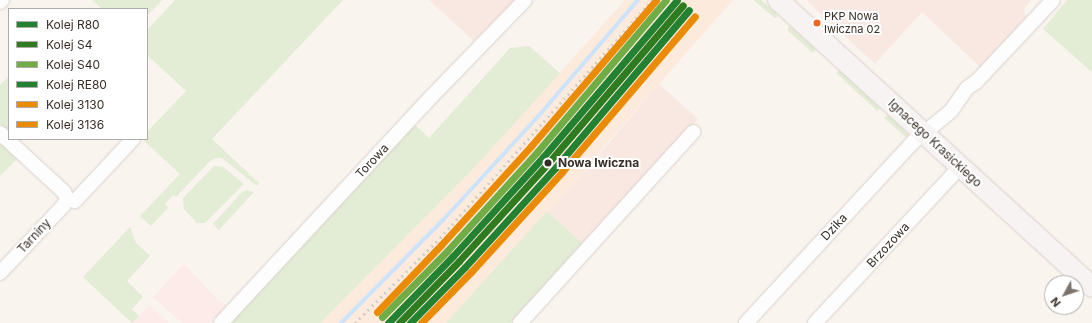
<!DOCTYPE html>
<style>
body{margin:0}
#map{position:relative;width:1092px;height:323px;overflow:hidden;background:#faf4ef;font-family:Inter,sans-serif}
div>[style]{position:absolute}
.commercial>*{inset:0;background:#fdebe9}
.industrial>*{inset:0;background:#f8e8e1}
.built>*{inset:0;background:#fcebdd}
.green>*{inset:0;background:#e3ecd4;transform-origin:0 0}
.stream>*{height:4px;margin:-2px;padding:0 2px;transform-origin:2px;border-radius:2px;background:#cce3fa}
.roads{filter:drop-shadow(0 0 1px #d8d0cb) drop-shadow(0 0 1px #d8d0cb)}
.street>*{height:14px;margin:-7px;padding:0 7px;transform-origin:7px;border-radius:7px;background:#fefdfd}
.secondary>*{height:20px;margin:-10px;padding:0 10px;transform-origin:10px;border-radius:10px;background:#f7f3f3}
.rail>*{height:3px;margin-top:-1.5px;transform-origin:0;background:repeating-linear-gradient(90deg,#d1cfce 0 2px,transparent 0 6px)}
.rail-1>*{height:7px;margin:-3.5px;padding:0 3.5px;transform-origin:3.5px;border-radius:3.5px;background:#238132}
.rail-2>*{height:7px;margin:-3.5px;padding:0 3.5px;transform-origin:3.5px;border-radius:3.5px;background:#2f7b20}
.rail-3>*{height:7px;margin:-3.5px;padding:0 3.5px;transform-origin:3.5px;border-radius:3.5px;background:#70ad46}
.rail-4>*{height:7px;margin:-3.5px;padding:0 3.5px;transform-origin:3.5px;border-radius:3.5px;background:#238132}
.rail-5>*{height:7px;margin:-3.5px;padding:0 3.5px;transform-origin:3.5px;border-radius:3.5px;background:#eb8b04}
.rail-6>*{height:7px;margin:-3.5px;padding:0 3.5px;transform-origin:3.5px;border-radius:3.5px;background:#eb8b04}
.dots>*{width:11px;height:11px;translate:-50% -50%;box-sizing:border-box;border:2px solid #fff;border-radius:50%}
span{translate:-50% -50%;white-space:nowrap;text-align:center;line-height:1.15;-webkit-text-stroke:4px #fff;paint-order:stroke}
.bus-label{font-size:11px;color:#372d26}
.left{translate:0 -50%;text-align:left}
.street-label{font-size:12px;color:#372d26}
.stop-label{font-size:12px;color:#372d26;font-weight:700}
.legend{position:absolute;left:8px;top:8px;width:140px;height:132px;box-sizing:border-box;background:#fff;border:1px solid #afaba8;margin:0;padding:5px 7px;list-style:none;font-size:12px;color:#372d26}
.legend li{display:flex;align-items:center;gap:8px;height:20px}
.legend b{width:20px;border:1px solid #afaba8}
.north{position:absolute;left:1044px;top:275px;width:40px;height:40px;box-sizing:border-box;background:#fff;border:1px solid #afaba8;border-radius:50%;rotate:230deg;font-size:11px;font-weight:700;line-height:16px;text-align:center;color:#372d26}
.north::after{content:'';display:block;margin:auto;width:14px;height:18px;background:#7b736c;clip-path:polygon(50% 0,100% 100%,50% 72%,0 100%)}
</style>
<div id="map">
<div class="commercial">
<i style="clip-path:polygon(184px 264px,219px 301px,230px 306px,218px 318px,215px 317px,209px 323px,182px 323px,153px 297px)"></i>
<i style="clip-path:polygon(149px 305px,169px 323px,132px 323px)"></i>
</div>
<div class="industrial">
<i style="clip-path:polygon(429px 0,519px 0,474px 41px)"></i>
<i style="clip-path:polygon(808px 0,1031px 0,1024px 9px,1026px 18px,981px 68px,922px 12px,875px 64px,808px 2px)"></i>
<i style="clip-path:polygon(659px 84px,698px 119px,582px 243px,547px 211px,566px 193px)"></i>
</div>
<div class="built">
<i style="clip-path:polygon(625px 0,733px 0,607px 143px,566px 193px,446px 323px,320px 323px,474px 168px)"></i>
</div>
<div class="green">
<i style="clip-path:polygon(92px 0,162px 0,147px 16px,147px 9px,102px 9px)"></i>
<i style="clip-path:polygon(175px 0,343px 0,212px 139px,259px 183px,257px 186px,222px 158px,215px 158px,210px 161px,176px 197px,173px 195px,165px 204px,168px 208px,151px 226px,140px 216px,180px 174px,142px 139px,147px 139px,147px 132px,186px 91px,147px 55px,147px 30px)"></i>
<i style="clip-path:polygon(753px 0,761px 0,776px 13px,777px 17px,775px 18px)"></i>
<i style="clip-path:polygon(1067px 0,1092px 0,1092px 72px,1043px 29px)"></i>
<i style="clip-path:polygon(789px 27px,791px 27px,814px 48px,815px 50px,813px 53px,787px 30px)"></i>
<i style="clip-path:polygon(529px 46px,560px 73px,474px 168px,320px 323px,228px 323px,414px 124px,429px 138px,510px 48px)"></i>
<i style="left:839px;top:70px;width:56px;height:4px;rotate:43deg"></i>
<i style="clip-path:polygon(9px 76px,9px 129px,4px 128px,0 124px,0 85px)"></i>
<i style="clip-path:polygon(888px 115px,907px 133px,907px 138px,884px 118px)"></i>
<i style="clip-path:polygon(0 143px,17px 159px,0 176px)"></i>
<i style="clip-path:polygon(214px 166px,223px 167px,244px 184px,205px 223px,197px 223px,184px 209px,183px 198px)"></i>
<i style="clip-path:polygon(247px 190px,254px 192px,219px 230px,213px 224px,242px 192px)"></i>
<i style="clip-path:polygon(547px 211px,582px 243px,510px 323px,446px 323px)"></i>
<i style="clip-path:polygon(130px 227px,136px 243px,150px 256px,127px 281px,143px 297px,132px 309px,139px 316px,132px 323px,83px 277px)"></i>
</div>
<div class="stream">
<i style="left:341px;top:323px;width:146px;rotate:-45.3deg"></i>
<i style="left:444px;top:219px;width:144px;rotate:-47.5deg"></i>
<i style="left:541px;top:113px;width:149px;rotate:-49.4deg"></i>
</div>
<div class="roads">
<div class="street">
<i style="left:0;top:2px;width:3px;rotate:-45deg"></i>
<i style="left:0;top:133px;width:87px;rotate:42.7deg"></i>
<i style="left:64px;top:192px;width:8px;rotate:67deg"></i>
<i style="left:67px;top:199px;width:8px;rotate:120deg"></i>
<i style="left:63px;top:206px;width:92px;rotate:133.2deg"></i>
<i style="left:67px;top:199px;width:8px;rotate:14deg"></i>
<i style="left:75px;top:201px;width:85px;rotate:-46.9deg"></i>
<i style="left:221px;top:323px;width:307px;rotate:-47.1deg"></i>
<i style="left:430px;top:98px;width:136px;rotate:-45.9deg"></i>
<i style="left:520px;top:323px;width:258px;rotate:-47.8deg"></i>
<i style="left:746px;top:323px;width:245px;rotate:-47.3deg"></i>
<i style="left:912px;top:143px;width:50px;rotate:-39.4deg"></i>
<i style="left:951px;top:111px;width:28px;rotate:-55deg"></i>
<i style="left:967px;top:88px;width:11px;rotate:-34deg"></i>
<i style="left:976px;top:82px;width:112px;rotate:-46.8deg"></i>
<i style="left:815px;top:323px;width:214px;rotate:-47.1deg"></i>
</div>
<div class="secondary">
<i style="left:778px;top:0;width:425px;rotate:42.4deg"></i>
</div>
</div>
<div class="rail">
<i style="left:355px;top:323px;width:120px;rotate:-45deg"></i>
<i style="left:440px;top:238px;width:319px;rotate:-48.3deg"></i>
</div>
<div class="rail-1">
<i style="left:388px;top:323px;width:93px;rotate:-45.9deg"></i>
<i style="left:453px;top:256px;width:134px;rotate:-47.7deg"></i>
<i style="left:543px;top:157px;width:206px;rotate:-49.5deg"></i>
</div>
<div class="rail-2">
<i style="left:399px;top:323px;width:86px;rotate:-45.9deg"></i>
<i style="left:459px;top:261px;width:134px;rotate:-47.7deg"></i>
<i style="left:549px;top:162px;width:206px;rotate:-49.5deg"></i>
</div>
<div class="rail-3">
<i style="left:382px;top:317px;width:93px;rotate:-45.4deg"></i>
<i style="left:447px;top:251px;width:134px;rotate:-47.7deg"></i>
<i style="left:537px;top:152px;width:199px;rotate:-49.7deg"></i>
</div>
<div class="rail-4">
<i style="left:410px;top:323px;width:78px;rotate:-45.5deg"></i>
<i style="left:465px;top:267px;width:134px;rotate:-47.7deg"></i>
<i style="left:555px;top:168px;width:207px;rotate:-49.7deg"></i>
</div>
<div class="rail-5">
<i style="left:377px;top:312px;width:93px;rotate:-46.3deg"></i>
<i style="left:441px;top:245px;width:134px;rotate:-47.7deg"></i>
<i style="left:531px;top:146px;width:192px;rotate:-49.4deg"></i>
</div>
<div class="rail-6">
<i style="left:421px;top:323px;width:71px;rotate:-45.6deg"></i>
<i style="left:471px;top:272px;width:134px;rotate:-47.7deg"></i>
<i style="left:561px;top:173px;width:206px;rotate:-49.5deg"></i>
</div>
<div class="dots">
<i style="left:817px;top:23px;background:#f26522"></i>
<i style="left:548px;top:163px;background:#372d26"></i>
</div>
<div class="bus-label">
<span class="left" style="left:824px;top:23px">PKP Nowa<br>Iwiczna 02</span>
</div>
<div class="street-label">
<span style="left:935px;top:143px;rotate:43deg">Ignacego Krasickiego</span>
<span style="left:372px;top:161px;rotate:-47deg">Torowa</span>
<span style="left:834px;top:227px;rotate:-47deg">Dzika</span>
<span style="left:34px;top:236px;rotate:-47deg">Tarniny</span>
<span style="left:888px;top:245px;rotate:-47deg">Brzozowa</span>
</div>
<div class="stop-label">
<span class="left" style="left:558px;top:163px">Nowa Iwiczna</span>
</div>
<ul class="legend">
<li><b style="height:5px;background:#238132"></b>Kolej R80</li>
<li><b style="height:5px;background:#2f7b20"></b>Kolej S4</li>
<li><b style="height:5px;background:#70ad46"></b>Kolej S40</li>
<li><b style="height:5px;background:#238132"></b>Kolej RE80</li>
<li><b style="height:5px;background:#eb8b04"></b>Kolej 3130</li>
<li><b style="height:5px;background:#eb8b04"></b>Kolej 3136</li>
</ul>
<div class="north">N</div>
</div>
